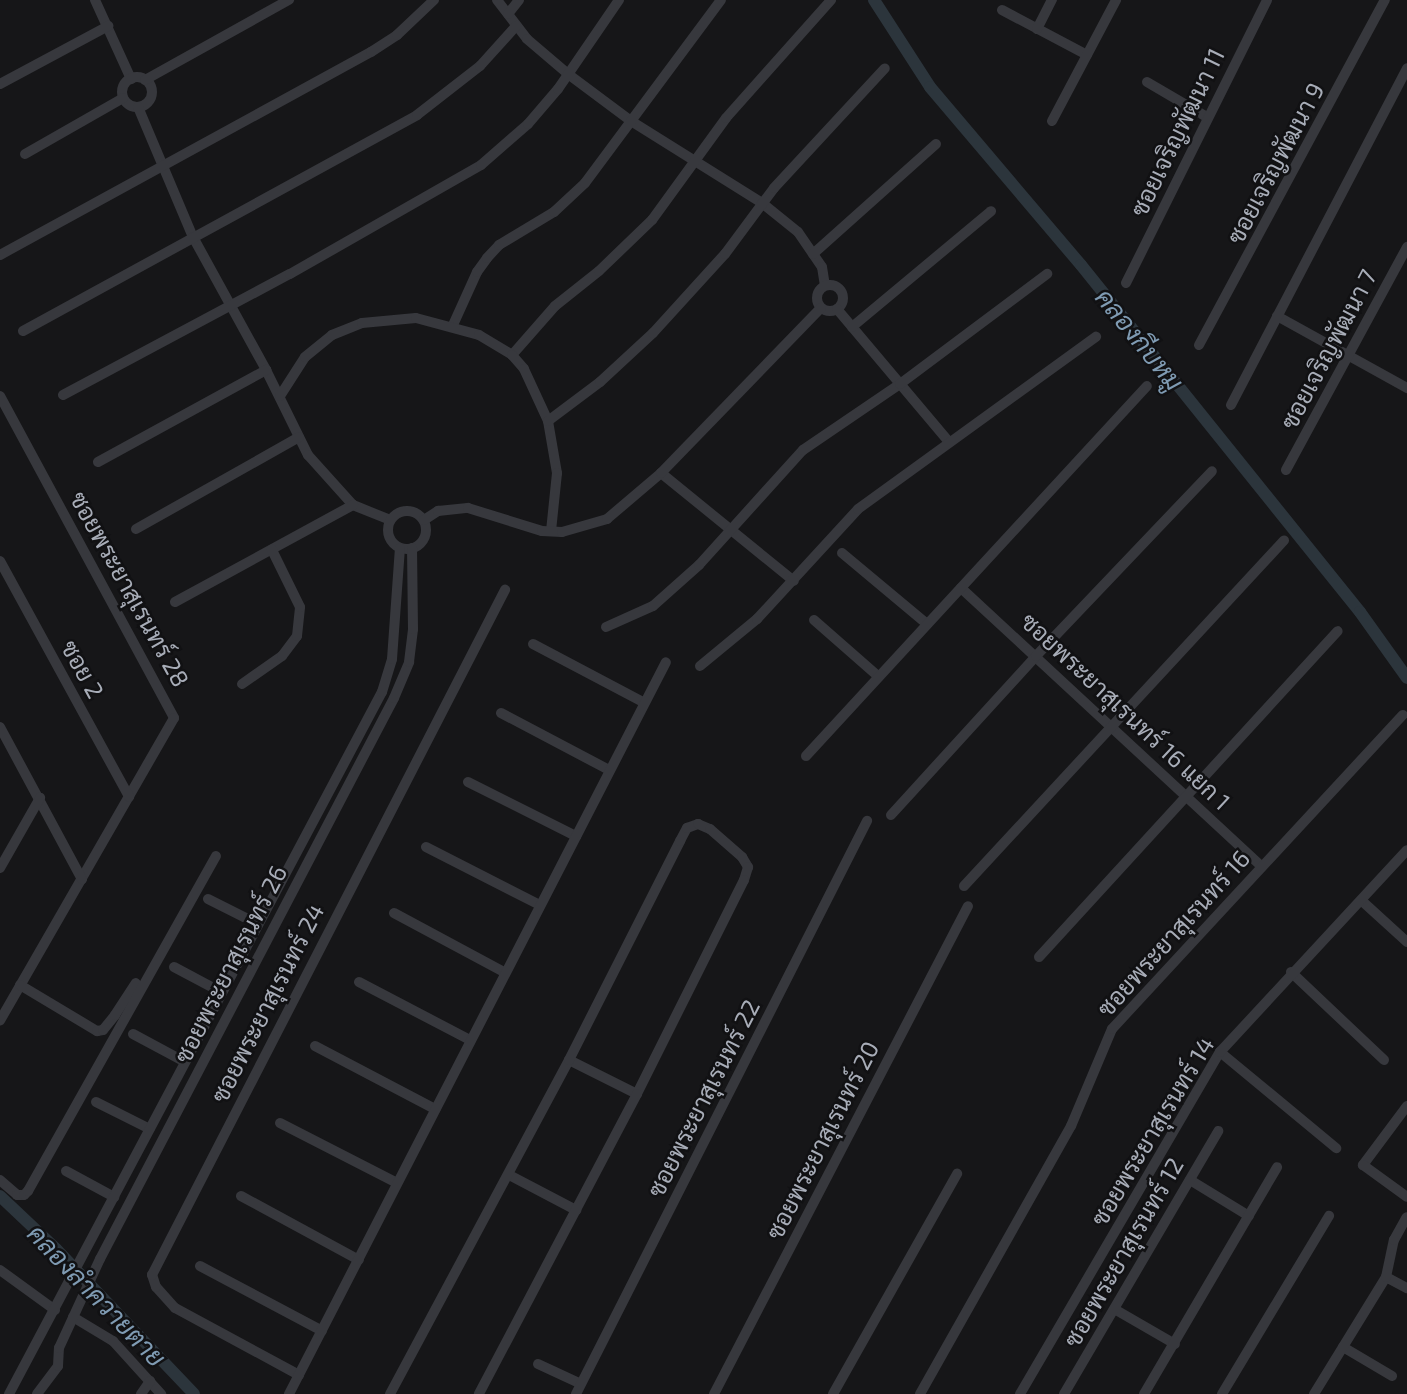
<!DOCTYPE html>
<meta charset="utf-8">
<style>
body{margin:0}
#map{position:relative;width:1407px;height:1394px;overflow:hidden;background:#161618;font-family:"Exo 2",Sarabun,sans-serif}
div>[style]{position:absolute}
.canal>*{height:12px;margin:-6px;padding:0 6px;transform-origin:6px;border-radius:6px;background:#2c353c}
.minor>*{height:10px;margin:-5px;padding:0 5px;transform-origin:5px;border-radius:5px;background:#37383d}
.minor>.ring{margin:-5px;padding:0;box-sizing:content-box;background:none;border:10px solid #37383d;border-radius:50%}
span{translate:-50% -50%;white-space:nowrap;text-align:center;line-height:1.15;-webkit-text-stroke:5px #111113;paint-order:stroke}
.street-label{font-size:24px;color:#a8adb8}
.water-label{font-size:26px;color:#7f9bb3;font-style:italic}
</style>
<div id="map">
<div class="canal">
<i style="left:874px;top:0;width:103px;rotate:57.2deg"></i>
<i style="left:930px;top:87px;width:233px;rotate:49.7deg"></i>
<i style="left:1081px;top:265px;width:445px;rotate:51.2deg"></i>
<i style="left:1360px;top:612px;width:81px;rotate:54.5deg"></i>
<i style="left:0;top:1196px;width:77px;rotate:43.4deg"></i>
<i style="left:56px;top:1249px;width:200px;rotate:46.4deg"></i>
</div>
<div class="minor">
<i style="left:95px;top:0;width:87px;rotate:65.5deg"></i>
<i style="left:497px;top:0;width:49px;rotate:52.4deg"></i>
<i style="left:527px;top:39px;width:54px;rotate:40.5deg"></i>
<i style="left:568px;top:74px;width:79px;rotate:36.7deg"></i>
<i style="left:631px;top:121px;width:155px;rotate:32deg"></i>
<i style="left:762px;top:203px;width:46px;rotate:38.9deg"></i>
<i style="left:798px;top:232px;width:42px;rotate:55.6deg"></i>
<i style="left:822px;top:267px;width:18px;rotate:81deg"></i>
<i style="left:1002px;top:10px;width:96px;rotate:27.9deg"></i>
<i style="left:508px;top:14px;width:18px;rotate:-52deg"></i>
<i style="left:1037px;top:29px;width:33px;rotate:-63deg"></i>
<i class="ring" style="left:122px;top:77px;width:20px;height:20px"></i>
<i style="left:145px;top:80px;width:165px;rotate:-29.1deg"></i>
<i style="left:1147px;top:82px;width:69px;rotate:30.3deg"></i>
<i style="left:0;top:84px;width:123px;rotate:-28.2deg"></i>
<i style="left:138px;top:107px;width:141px;rotate:67.1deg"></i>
<i style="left:193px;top:237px;width:152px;rotate:61.2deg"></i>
<i style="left:266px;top:370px;width:95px;rotate:63.7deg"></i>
<i style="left:308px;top:455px;width:67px;rotate:48deg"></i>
<i style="left:353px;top:505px;width:40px;rotate:22deg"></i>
<i style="left:1052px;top:121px;width:137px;rotate:-62.1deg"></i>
<i style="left:25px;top:154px;width:113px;rotate:-29.7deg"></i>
<i style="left:813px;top:254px;width:165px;rotate:-41.8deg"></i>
<i style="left:0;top:255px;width:423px;rotate:-28.7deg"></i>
<i style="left:371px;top:52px;width:31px;rotate:-33deg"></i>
<i style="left:397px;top:35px;width:51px;rotate:-43.4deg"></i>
<i style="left:1126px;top:283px;width:316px;rotate:-63.5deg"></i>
<i class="ring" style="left:817px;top:285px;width:16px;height:16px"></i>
<i style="left:837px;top:309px;width:172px;rotate:49.9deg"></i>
<i style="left:1277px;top:316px;width:149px;rotate:29deg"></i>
<i style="left:453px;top:325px;width:58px;rotate:-65.6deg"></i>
<i style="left:477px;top:272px;width:17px;rotate:-54deg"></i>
<i style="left:487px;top:258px;width:18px;rotate:-47deg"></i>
<i style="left:499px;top:245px;width:64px;rotate:-31deg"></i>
<i style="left:554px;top:212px;width:42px;rotate:-43.1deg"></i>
<i style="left:585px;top:183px;width:228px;rotate:-53.4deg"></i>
<i style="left:852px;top:327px;width:181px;rotate:-39.8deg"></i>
<i style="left:23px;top:331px;width:449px;rotate:-28.7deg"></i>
<i style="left:417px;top:115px;width:80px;rotate:-37.9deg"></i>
<i style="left:480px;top:66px;width:54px;rotate:-48deg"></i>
<i style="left:1199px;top:345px;width:392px;rotate:-61.7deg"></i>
<i style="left:512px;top:355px;width:65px;rotate:-48.7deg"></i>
<i style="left:555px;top:306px;width:56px;rotate:-38.5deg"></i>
<i style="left:599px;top:271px;width:74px;rotate:-43.9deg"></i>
<i style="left:652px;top:220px;width:126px;rotate:-54deg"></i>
<i style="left:726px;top:118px;width:158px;rotate:-48.3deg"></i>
<i style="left:63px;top:395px;width:257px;rotate:-28.1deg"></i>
<i style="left:290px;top:274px;width:220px;rotate:-29.7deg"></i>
<i style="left:481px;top:165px;width:62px;rotate:-41.1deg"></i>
<i style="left:528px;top:124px;width:46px;rotate:-49.4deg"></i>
<i style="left:558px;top:89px;width:108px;rotate:-55.6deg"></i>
<i style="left:0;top:396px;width:366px;rotate:61.6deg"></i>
<i style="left:174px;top:718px;width:349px;rotate:119.9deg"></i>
<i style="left:280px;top:396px;width:46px;rotate:-57.3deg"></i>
<i style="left:305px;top:357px;width:35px;rotate:-39deg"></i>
<i style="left:332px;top:335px;width:32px;rotate:-22deg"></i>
<i style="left:362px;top:323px;width:54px;rotate:-5.3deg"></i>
<i style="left:416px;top:318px;width:65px;rotate:15.1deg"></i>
<i style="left:479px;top:335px;width:39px;rotate:31deg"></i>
<i style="left:512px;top:355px;width:18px;rotate:49deg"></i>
<i style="left:524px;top:369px;width:57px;rotate:65.2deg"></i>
<i style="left:548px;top:421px;width:53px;rotate:80.2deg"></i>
<i style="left:557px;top:473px;width:58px;rotate:95.9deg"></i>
<i style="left:1231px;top:405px;width:380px;rotate:-62.4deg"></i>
<i style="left:548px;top:421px;width:65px;rotate:-36.9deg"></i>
<i style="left:600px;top:382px;width:72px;rotate:-42.8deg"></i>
<i style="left:653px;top:333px;width:107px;rotate:-47.7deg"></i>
<i style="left:725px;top:254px;width:82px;rotate:-53.4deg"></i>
<i style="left:774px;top:188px;width:163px;rotate:-47.2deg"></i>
<i style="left:98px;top:462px;width:192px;rotate:-28.7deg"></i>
<i style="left:1286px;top:470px;width:254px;rotate:-61.5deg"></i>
<i style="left:661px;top:473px;width:171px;rotate:39.1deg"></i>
<i class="ring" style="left:388px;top:511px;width:28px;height:28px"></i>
<i style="left:424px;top:520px;width:17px;rotate:-33deg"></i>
<i style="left:438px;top:511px;width:30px;rotate:-6deg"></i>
<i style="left:468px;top:508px;width:77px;rotate:17.3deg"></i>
<i style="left:542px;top:531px;width:20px;rotate:3deg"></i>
<i style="left:562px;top:532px;width:47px;rotate:-16.1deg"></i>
<i style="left:607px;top:519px;width:71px;rotate:-40.4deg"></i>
<i style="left:661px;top:473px;width:230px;rotate:-45.9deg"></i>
<i style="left:136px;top:529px;width:187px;rotate:-29.4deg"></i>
<i style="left:842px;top:553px;width:111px;rotate:39.9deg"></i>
<i style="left:0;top:561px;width:269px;rotate:61.3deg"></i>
<i style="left:961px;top:588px;width:410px;rotate:42.8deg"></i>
<i style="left:175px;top:602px;width:203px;rotate:-28.6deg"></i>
<i style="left:814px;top:620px;width:86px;rotate:41.2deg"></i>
<i style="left:606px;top:627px;width:51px;rotate:-24.1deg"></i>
<i style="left:653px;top:606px;width:62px;rotate:-41.7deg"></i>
<i style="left:699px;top:565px;width:155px;rotate:-47.9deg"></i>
<i style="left:803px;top:450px;width:117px;rotate:-34.2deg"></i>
<i style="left:900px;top:384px;width:184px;rotate:-36.8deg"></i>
<i style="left:533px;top:644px;width:124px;rotate:27.8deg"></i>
<i style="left:700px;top:666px;width:74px;rotate:-39.5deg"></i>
<i style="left:757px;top:619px;width:149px;rotate:-47.4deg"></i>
<i style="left:858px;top:509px;width:294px;rotate:-35.9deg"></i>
<i style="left:242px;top:684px;width:49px;rotate:-35deg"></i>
<i style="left:282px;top:656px;width:25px;rotate:-53deg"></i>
<i style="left:297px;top:636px;width:29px;rotate:-84deg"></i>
<i style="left:300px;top:607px;width:64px;rotate:-116.2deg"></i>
<i style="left:501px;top:713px;width:122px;rotate:27.8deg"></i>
<i style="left:0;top:727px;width:173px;rotate:61.7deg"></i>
<i style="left:806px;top:756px;width:503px;rotate:-47.34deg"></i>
<i style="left:468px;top:782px;width:121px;rotate:26.6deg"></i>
<i style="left:891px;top:815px;width:215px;rotate:-47.6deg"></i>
<i style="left:1036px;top:656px;width:255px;rotate:-46.4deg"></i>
<i style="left:426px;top:847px;width:128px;rotate:27deg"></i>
<i style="left:0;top:868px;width:81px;rotate:-60.3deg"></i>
<i style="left:964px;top:886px;width:471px;rotate:-47.2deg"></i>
<i style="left:208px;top:899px;width:54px;rotate:26.6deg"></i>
<i style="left:1362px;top:901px;width:61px;rotate:42.3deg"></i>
<i style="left:394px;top:913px;width:125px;rotate:28.2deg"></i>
<i style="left:1039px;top:957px;width:442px;rotate:-47.5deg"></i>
<i style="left:174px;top:967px;width:53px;rotate:28deg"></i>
<i style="left:1291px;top:972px;width:128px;rotate:43.4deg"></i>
<i style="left:359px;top:982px;width:125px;rotate:27.6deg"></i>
<i style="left:20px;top:985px;width:90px;rotate:30.9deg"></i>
<i style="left:97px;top:1031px;width:6px;rotate:-9deg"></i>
<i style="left:103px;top:1030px;width:19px;rotate:-51deg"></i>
<i style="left:115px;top:1015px;width:38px;rotate:-57deg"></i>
<i style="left:133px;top:1034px;width:59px;rotate:28.3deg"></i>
<i style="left:315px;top:1046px;width:136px;rotate:27.7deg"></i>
<i style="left:1220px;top:1052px;width:151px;rotate:39.6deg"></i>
<i style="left:569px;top:1060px;width:76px;rotate:26.6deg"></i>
<i style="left:96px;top:1102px;width:60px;rotate:26.6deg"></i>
<i style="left:1407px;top:1106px;width:74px;rotate:126.7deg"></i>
<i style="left:1363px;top:1165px;width:54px;rotate:36deg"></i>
<i style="left:280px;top:1123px;width:131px;rotate:27.1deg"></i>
<i style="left:66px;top:1171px;width:55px;rotate:28.4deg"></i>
<i style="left:509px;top:1175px;width:76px;rotate:27.6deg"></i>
<i style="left:0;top:1180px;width:23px;rotate:41deg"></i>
<i style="left:17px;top:1195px;width:7px"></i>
<i style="left:24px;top:1195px;width:6px;rotate:-45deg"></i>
<i style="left:28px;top:1191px;width:384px;rotate:-60.7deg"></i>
<i style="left:1190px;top:1180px;width:69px;rotate:31.4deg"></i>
<i style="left:241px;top:1196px;width:134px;rotate:28.5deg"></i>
<i style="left:200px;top:1266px;width:138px;rotate:28deg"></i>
<i style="left:0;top:1270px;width:68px;rotate:36deg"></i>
<i style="left:1386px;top:1277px;width:24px;rotate:28deg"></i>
<i style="left:1116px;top:1310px;width:68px;rotate:30deg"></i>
<i style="left:73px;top:1317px;width:47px;rotate:31deg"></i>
<i style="left:113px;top:1341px;width:72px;rotate:47.8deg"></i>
<i style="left:1343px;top:1347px;width:57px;rotate:30.6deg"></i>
<i style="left:538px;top:1364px;width:47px;rotate:24.9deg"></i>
<i style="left:299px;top:1375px;width:141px;rotate:-151.6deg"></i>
<i style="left:175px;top:1308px;width:28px;rotate:-132deg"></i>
<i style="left:156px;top:1287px;width:13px;rotate:-108deg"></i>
<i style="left:152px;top:1275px;width:771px;rotate:-62.74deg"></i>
<i style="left:9px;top:1394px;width:795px;rotate:-62.02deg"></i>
<i style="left:382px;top:692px;width:34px;rotate:-73deg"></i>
<i style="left:392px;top:659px;width:111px;rotate:-85.9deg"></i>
<i style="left:37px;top:1394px;width:35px;rotate:-53deg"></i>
<i style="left:58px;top:1366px;width:18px;rotate:-87deg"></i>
<i style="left:59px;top:1348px;width:98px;rotate:-65.3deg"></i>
<i style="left:100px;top:1259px;width:633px;rotate:-62.34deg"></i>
<i style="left:394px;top:698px;width:39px;rotate:-67deg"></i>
<i style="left:409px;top:662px;width:33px;rotate:-83deg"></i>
<i style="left:413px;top:629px;width:81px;rotate:-90.7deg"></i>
<i style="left:141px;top:1394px;width:16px;rotate:-55deg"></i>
<i style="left:289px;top:1394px;width:823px;rotate:-62.75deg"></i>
<i style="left:390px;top:1394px;width:379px;rotate:-61.8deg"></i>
<i style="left:569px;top:1060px;width:246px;rotate:-63.1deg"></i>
<i style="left:680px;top:841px;width:15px;rotate:-62deg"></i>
<i style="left:687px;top:828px;width:12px;rotate:-20deg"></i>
<i style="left:698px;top:824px;width:13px;rotate:23deg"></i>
<i style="left:710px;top:829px;width:43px;rotate:41.2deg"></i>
<i style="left:742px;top:857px;width:12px;rotate:59deg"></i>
<i style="left:748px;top:867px;width:14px;rotate:107deg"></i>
<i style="left:744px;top:880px;width:239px;rotate:116.6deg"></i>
<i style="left:637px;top:1094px;width:339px;rotate:117.8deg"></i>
<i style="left:576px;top:1394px;width:643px;rotate:-63.08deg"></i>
<i style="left:714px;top:1394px;width:550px;rotate:-62.5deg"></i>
<i style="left:833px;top:1394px;width:253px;rotate:-60.6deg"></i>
<i style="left:920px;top:1394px;width:308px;rotate:-60.6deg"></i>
<i style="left:1071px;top:1126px;width:105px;rotate:-67.1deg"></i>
<i style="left:1112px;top:1029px;width:428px;rotate:-47.2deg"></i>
<i style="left:1020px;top:1394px;width:396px;rotate:-59.7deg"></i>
<i style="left:1220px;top:1052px;width:275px;rotate:-47.2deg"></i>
<i style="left:1064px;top:1394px;width:305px;rotate:-59.6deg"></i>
<i style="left:1144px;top:1394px;width:263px;rotate:-59.6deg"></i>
<i style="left:1222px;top:1394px;width:208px;rotate:-59deg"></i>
<i style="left:1314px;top:1394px;width:137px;rotate:-58.4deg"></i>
<i style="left:1386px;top:1277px;width:38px;rotate:-78deg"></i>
<i style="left:1394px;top:1240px;width:26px;rotate:-61deg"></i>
</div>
<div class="street-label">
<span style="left:1177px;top:132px;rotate:-64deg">ซอยเจริญพัฒนา 11</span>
<span style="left:1275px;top:163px;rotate:-62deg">ซอยเจริญพัฒนา 9</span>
<span style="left:1328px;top:349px;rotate:-62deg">ซอยเจริญพัฒนา 7</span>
<span style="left:130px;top:589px;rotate:61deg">ซอยพระยาสุเรนทร์ 28</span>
<span style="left:83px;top:669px;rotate:61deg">ซอย 2</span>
<span style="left:1126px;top:711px;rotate:43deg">ซอยพระยาสุเรนทร์ 16 แยก 1</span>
<span style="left:1173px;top:933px;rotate:-48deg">ซอยพระยาสุเรนทร์ 16</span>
<span style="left:230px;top:964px;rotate:-63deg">ซอยพระยาสุเรนทร์ 26</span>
<span style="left:267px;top:1003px;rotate:-63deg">ซอยพระยาสุเรนทร์ 24</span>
<span style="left:703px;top:1098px;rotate:-63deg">ซอยพระยาสุเรนทร์ 22</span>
<span style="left:1152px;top:1131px;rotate:-59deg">ซอยพระยาสุเรนทร์ 14</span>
<span style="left:822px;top:1140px;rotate:-63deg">ซอยพระยาสุเรนทร์ 20</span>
<span style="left:1123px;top:1252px;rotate:-60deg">ซอยพระยาสุเรนทร์ 12</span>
</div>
<div class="water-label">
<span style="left:1140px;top:339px;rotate:51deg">คลองกีบหมู</span>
<span style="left:97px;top:1295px;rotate:46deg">คลองลำควายตาย</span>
</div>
</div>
